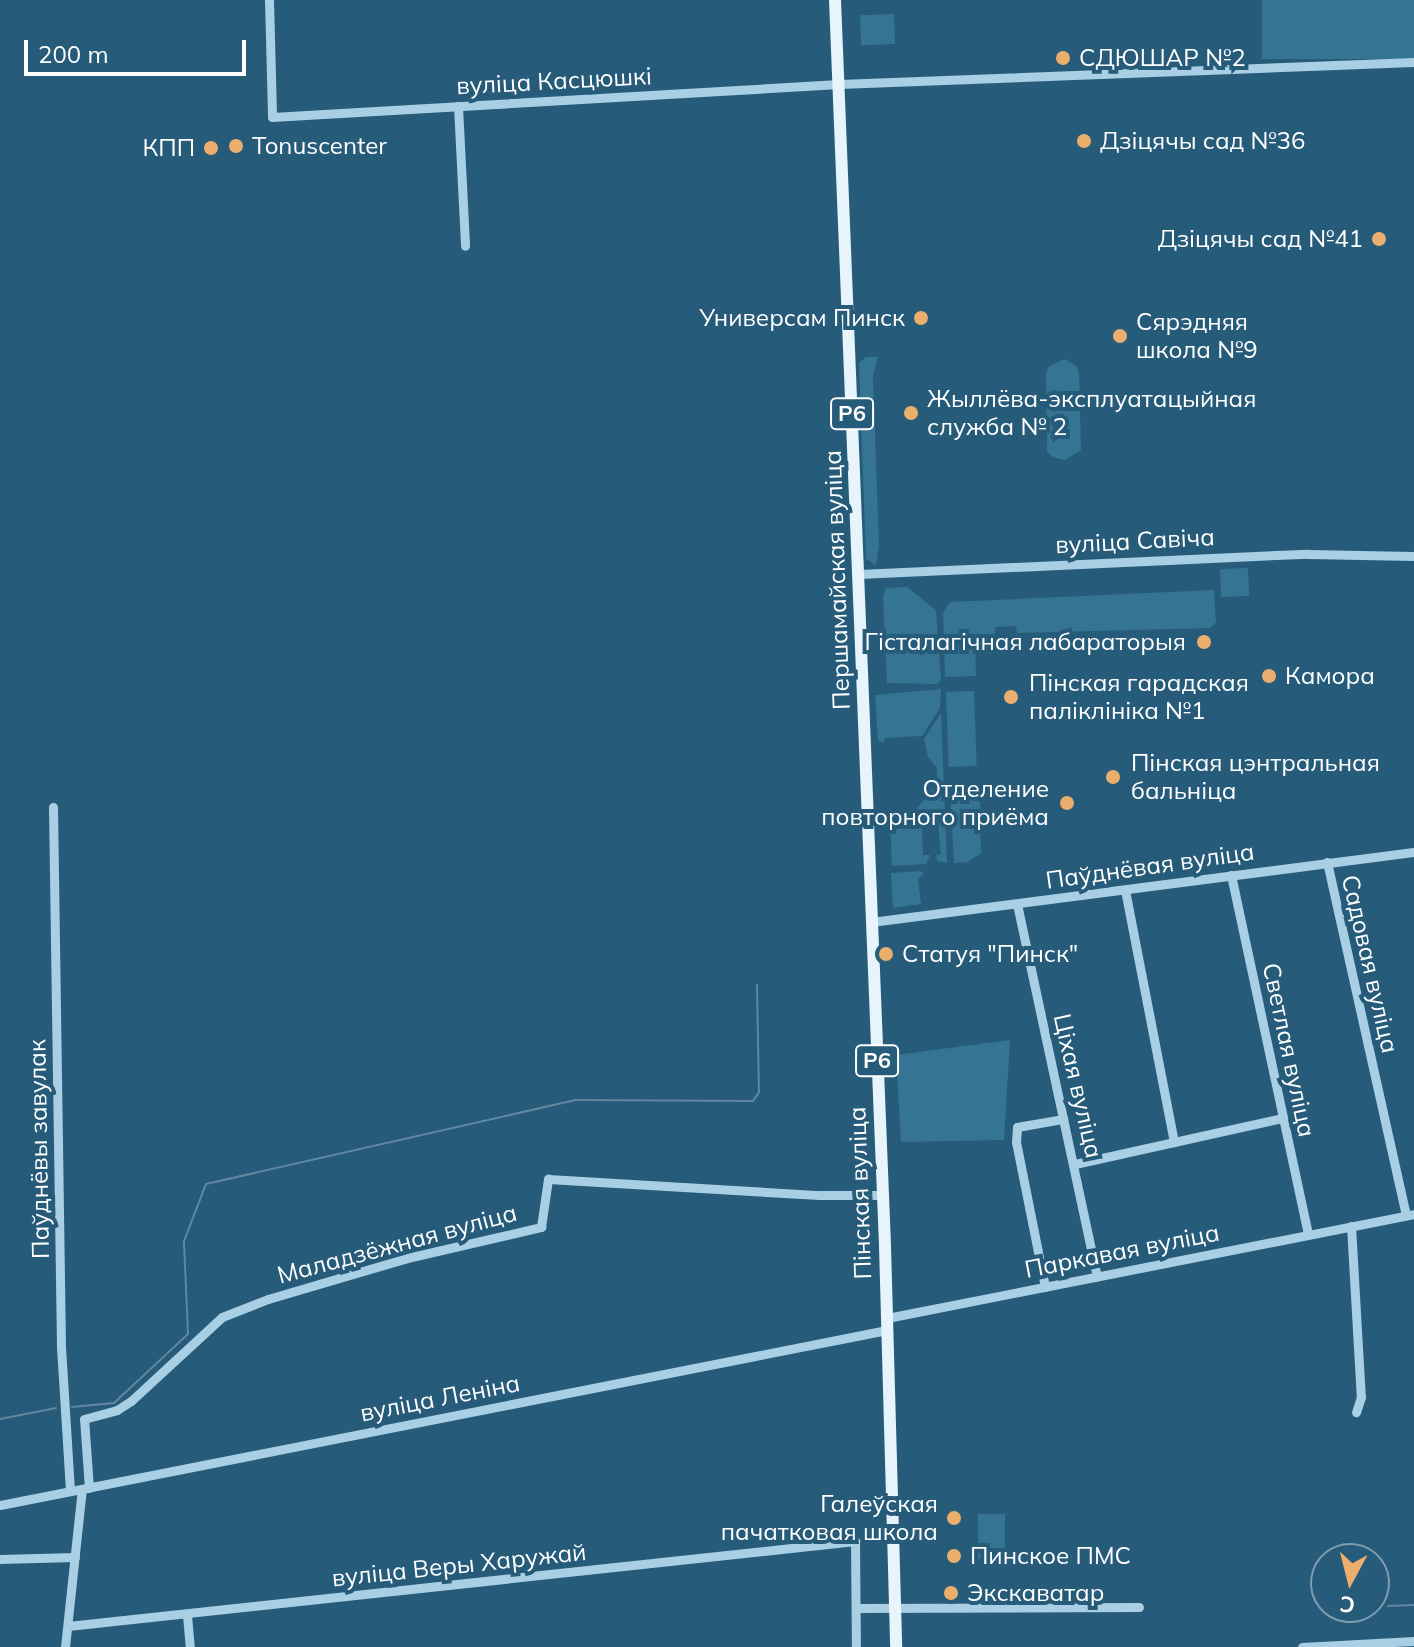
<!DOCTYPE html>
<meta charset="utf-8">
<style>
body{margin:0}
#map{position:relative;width:1414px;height:1647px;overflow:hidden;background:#265b79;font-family:Mulish,sans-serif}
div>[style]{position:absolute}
.green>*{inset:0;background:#367494;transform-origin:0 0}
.stream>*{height:2px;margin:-1px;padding:0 1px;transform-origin:1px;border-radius:1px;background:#61889e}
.minor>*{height:9px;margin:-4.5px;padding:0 4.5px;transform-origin:4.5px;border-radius:4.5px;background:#a8cfe3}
.major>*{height:12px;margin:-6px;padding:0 6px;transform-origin:6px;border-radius:6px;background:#e8f4fc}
.dots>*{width:22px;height:22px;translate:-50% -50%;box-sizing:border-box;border:4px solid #265b79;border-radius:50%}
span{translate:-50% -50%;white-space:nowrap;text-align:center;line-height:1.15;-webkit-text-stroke:8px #265b79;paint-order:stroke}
.shield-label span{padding:2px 6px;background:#265b79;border:2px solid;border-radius:6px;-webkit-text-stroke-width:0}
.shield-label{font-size:22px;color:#fff;font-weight:700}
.poi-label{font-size:24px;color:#fff}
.left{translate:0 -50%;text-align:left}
.right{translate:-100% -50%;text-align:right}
.street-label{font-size:24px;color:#fff}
.north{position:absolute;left:1310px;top:1543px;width:80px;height:80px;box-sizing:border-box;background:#265b79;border:2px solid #7d9daf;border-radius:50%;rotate:187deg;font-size:22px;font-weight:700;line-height:32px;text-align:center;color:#fff}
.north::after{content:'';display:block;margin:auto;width:28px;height:36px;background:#ecae6d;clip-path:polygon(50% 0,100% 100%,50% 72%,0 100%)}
.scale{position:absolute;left:24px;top:40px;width:222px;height:36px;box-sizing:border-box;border:4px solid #fff;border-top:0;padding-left:10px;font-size:24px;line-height:28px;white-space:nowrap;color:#fff;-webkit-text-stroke:6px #265b79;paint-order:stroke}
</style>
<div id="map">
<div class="green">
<i style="left:1262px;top:0;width:152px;height:59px"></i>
<i style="left:894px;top:14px;width:30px;height:34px;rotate:88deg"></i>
<i style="clip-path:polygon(866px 357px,878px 357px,873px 377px,879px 545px,876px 565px,866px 559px,859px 363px)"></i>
<i style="clip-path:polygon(1065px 359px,1076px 366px,1079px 373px,1081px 450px,1065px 460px,1052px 457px,1047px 451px,1046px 373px,1049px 366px)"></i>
<i style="left:1248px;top:568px;width:28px;height:28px;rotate:88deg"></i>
<i style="clip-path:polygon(907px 587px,936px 610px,941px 680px,937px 684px,887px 683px,883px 596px,886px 588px)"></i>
<i style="clip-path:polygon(1214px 590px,1216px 622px,1210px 628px,1017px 633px,1016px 626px,995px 627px,995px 634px,979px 637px,975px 643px,976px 676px,945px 677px,943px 613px,950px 602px)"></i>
<i style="clip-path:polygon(941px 689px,940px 708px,922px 736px,884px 738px,884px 743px,878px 740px,875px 695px)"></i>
<i style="left:974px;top:691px;width:75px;height:28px;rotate:88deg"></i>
<i style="clip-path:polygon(941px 713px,947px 863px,937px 861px,936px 855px,941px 854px,938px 826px,922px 827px,923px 855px,930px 855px,926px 864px,892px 866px,890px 824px,907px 820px,937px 784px,937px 768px,928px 757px,924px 739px)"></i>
<i style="clip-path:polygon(980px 788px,981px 853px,968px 862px,954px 863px,950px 788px)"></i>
<i style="clip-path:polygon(920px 871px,924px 873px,918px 880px,921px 904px,893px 908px,891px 873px)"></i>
<i style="clip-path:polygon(1010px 1040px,1004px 1140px,901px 1142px,896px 1055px)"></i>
<i style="left:978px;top:1514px;width:27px;height:45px"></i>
</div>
<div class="stream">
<i style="left:72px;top:1407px;width:42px;rotate:-5.4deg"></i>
<i style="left:114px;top:1403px;width:101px;rotate:-43deg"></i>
<i style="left:188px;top:1334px;width:93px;rotate:-92.5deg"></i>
<i style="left:184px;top:1241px;width:61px;rotate:-68.9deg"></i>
<i style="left:206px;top:1184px;width:379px;rotate:-12.8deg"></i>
<i style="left:576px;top:1100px;width:177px;rotate:0.3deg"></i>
<i style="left:753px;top:1101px;width:11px;rotate:-56deg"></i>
<i style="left:759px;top:1092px;width:107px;rotate:-91.1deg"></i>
<i style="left:0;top:1419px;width:57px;rotate:-11.1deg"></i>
<i style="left:1388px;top:1606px;width:26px;rotate:-2deg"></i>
</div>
<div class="minor">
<i style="left:269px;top:0;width:117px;rotate:88.5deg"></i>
<i style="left:272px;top:117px;width:568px;rotate:-3.33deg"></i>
<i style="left:839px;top:84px;width:575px;rotate:-2.19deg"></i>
<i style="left:458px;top:106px;width:140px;rotate:87.1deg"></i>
<i style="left:859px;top:574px;width:449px;rotate:-2.6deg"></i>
<i style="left:1308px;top:554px;width:106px;rotate:1.1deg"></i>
<i style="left:53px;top:807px;width:540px;rotate:89.15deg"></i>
<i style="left:61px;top:1347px;width:144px;rotate:86.4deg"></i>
<i style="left:1327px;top:862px;width:362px;rotate:77.4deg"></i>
<i style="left:1231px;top:875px;width:367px;rotate:77.9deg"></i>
<i style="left:1125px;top:890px;width:257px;rotate:79deg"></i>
<i style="left:1017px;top:904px;width:381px;rotate:77.9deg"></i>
<i style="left:871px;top:922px;width:547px;rotate:-7.35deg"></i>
<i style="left:1075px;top:1164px;width:213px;rotate:-12.5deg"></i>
<i style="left:1351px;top:1226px;width:171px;rotate:86.7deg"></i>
<i style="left:1361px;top:1397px;width:16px;rotate:108deg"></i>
<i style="left:1045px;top:1287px;width:148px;rotate:-101.3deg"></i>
<i style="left:1016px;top:1142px;width:15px;rotate:-86deg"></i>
<i style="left:1017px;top:1127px;width:47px;rotate:-9.9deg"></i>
<i style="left:887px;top:1318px;width:537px;rotate:-11.16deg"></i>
<i style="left:89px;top:1488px;width:69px;rotate:-94.1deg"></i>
<i style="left:84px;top:1419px;width:34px;rotate:-15deg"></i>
<i style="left:117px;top:1410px;width:17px;rotate:-33deg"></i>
<i style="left:131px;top:1401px;width:124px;rotate:-42.7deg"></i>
<i style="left:222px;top:1317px;width:49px;rotate:-21.4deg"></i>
<i style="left:268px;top:1299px;width:145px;rotate:-16.4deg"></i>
<i style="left:407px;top:1258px;width:138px;rotate:-13deg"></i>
<i style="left:541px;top:1227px;width:49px;rotate:-81.7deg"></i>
<i style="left:548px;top:1179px;width:272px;rotate:3.4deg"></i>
<i style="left:820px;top:1195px;width:63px"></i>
<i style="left:0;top:1505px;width:904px;rotate:-11.16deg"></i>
<i style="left:0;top:1559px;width:75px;rotate:-1.5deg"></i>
<i style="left:856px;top:1608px;width:283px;rotate:-0.2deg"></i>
<i style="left:187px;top:1615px;width:32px;rotate:85deg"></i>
<i style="left:68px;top:1626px;width:792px;rotate:-6.16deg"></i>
<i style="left:855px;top:1541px;width:106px;rotate:89.5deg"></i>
<i style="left:65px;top:1647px;width:159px;rotate:-83.9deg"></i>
<i style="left:1302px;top:1647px;width:112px;rotate:-3.1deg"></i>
</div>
<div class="major">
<i style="left:835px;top:0;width:1247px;rotate:87.7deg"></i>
<i style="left:885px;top:1246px;width:401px;rotate:88.4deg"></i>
</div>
<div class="dots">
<i style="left:1063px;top:58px;background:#ecae6d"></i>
<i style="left:1084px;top:141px;background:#ecae6d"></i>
<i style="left:236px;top:146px;background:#ecae6d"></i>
<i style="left:211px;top:148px;background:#ecae6d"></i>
<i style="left:1379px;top:239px;background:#ecae6d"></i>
<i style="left:921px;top:318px;background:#ecae6d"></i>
<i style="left:1120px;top:336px;background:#ecae6d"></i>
<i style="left:911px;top:413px;background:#ecae6d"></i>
<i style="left:1204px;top:642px;background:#ecae6d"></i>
<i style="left:1269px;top:676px;background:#ecae6d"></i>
<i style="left:1011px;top:697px;background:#ecae6d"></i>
<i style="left:1113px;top:777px;background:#ecae6d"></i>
<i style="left:1067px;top:803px;background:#ecae6d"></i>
<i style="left:886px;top:954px;background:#ecae6d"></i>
<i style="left:954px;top:1518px;background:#ecae6d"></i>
<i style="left:954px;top:1556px;background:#ecae6d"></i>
<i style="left:951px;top:1593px;background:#ecae6d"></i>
</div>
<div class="shield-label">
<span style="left:852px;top:414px">Р6</span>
<span style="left:877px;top:1061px">Р6</span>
</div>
<div class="poi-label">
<span class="left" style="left:1079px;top:58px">СДЮШАР №2</span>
<span class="left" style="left:1100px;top:141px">Дзіцячы сад №36</span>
<span class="left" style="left:252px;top:146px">Tonuscenter</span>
<span class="right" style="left:195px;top:148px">КПП</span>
<span class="right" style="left:1363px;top:239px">Дзіцячы сад №41</span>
<span class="right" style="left:905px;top:318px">Универсам Пинск</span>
<span class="left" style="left:1136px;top:336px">Сярэдняя<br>школа №9</span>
<span class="left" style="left:927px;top:413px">Жыллёва-эксплуатацыйная<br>служба № 2</span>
<span class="right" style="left:1186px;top:642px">Гісталагічная лабараторыя</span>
<span class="left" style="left:1285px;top:676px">Камора</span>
<span class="left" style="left:1029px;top:697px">Пінская гарадская<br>паліклініка №1</span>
<span class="left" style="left:1131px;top:777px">Пінская цэнтральная<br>бальніца</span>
<span class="right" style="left:1049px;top:803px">Отделение<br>повторного приёма</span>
<span class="left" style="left:902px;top:954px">Статуя "Пинск"</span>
<span class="right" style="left:938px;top:1518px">Галеўская<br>пачатковая школа</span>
<span class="left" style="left:970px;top:1556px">Пинское ПМС</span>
<span class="left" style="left:967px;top:1593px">Экскаватар</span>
</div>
<div class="street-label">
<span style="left:554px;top:81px;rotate:-3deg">вуліца Касцюшкі</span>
<span style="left:1135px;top:541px;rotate:-3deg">вуліца Савіча</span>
<span style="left:837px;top:580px;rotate:-92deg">Першамайская вуліца</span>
<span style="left:1150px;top:866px;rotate:-8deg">Паўднёвая вуліца</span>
<span style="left:1370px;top:964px;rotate:77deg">Садовая вуліца</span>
<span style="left:1289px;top:1050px;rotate:78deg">Светлая вуліца</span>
<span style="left:1078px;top:1086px;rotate:77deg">Ціхая вуліца</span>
<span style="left:39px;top:1149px;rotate:-91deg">Паўднёвы завулак</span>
<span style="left:860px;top:1193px;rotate:-92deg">Пінская вуліца</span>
<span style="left:397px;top:1244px;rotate:-15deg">Маладзёжная вуліца</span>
<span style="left:1122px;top:1251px;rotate:-11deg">Паркавая вуліца</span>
<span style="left:440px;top:1398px;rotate:-11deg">вуліца Леніна</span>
<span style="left:459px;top:1565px;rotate:-6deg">вуліца Веры Харужай</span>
</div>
<div class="north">С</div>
<div class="scale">200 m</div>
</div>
